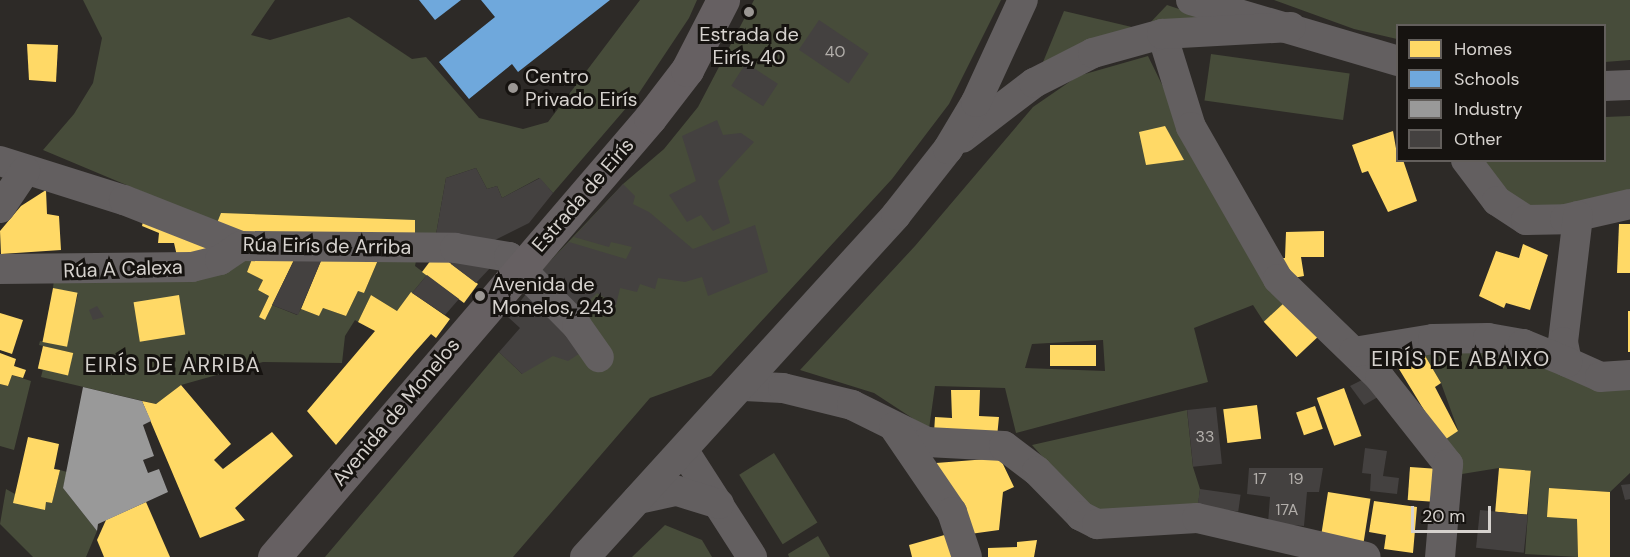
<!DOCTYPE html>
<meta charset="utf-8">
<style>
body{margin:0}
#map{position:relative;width:1630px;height:557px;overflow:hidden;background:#2d2a27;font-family:"DM Sans",sans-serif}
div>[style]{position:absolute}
.green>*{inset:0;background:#474c3a;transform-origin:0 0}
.homes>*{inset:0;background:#ffd966;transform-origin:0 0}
.schools>*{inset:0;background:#6fa8dc}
.industry>*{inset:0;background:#999}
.building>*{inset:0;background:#444140;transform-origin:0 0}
.street>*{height:30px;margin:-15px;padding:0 15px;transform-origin:15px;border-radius:15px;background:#635f60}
.secondary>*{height:33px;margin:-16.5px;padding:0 16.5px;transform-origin:16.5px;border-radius:16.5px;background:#666062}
.dots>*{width:16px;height:16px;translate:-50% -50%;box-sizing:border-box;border:3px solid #161310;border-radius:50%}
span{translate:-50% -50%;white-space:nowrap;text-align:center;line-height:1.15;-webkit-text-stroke:6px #161310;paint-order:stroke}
.number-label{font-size:16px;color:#b2aeaa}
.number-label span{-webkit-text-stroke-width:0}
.poi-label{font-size:20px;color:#d6d2ce}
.left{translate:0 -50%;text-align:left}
.street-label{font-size:20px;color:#d6d2ce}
.neighbourhood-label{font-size:21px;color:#d6d2ce;letter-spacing:1.5px}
.legend{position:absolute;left:1396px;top:24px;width:210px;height:138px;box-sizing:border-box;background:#161310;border:2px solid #635f5c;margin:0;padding:8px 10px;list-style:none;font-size:18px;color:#d6d2ce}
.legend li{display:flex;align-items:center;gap:12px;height:30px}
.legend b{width:30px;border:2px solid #635f5c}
.scale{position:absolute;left:1411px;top:506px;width:80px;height:27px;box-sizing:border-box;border:3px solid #d6d2ce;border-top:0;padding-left:8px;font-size:18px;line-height:21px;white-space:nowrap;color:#d6d2ce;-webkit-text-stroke:4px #161310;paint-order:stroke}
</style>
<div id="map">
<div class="green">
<i style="clip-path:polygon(83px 0,275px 0,251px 35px,270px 40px,349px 17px,412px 59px,426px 57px,479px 118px,523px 129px,548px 122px,640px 0,697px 0,689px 18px,639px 93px,553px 193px,539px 178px,502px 198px,497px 186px,487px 189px,476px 168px,446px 178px,435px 240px,415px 241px,415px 220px,217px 223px,43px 150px,74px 114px,93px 83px,102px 38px)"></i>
<i style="clip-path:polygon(754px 0,1001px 0,949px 104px,892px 179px,711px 376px,650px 398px,513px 557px,325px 557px,499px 352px,522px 374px,537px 275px,623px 184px,664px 149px,698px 107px)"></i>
<i style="clip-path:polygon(1274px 0,1630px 0,1630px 60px,1605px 62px,1604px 26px,1398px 26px,1397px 39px,1354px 29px)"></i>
<i style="clip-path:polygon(1167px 5px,1203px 17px,1148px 25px)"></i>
<i style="clip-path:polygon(1064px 11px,1136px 28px,1041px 67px)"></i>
<i style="left:1211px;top:54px;width:140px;height:47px;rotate:8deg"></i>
<i style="clip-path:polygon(evenodd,1148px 56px,1198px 158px,1285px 302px,1264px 322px,1253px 305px,1194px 328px,1208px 382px,1016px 433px,1005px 388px,935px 386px,929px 429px,874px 393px,800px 370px,915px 246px,1033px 107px,1078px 76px,1148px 56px,1103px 340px,1105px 371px,1025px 368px,1032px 344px,1103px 340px)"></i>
<i style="clip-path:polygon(1630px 116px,1630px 193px,1542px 211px,1503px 194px,1481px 161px,1604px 160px,1605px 117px)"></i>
<i style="clip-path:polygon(254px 254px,247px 272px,263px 280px,258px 290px,269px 296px,259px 317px,265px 320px,272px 305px,297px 315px,301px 309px,319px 316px,323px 308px,346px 316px,358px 291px,364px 293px,378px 260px,416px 261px,415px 266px,427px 275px,397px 311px,371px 295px,358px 322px,355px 320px,345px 336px,342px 363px,263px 362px,181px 385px,156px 404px,41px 377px,43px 369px,68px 375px,73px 353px,39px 345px,40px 341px,66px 346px,78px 294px,53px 288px,54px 279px)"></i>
<i style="clip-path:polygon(1516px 351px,1595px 383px,1630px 390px,1630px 473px,1610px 492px,1549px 488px,1577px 519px,1578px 557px,1525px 554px,1531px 471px,1499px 468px,1462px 474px,1443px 441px,1458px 430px,1441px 383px,1424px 354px)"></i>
<i style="clip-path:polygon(12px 375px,31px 381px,14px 450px,0 446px,0 384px,8px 386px)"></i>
<i style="clip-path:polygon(1187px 410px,1193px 467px,1200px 489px,1198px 506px,1091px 511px,1032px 445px)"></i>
<i style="left:774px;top:453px;width:82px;height:41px;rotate:58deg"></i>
<i style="clip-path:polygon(60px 470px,67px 472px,63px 488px,97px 531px,86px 557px,33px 557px,0 524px,6px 489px,44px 510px,46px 502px,52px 503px)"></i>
<i style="clip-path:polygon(665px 525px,702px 540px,712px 557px,632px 557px)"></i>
<i style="clip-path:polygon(818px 536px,830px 557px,789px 557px,788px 554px)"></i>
</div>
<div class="homes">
<i style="clip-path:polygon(27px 44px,58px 45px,56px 82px,29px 80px)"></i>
<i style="clip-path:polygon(1165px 126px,1184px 160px,1146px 165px,1139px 132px)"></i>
<i style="clip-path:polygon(1393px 131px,1398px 160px,1403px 160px,1417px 201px,1388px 212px,1368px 171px,1362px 173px,1352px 145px)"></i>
<i style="clip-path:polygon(46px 190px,47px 214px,59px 216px,61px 250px,1px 254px,0 231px,21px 206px)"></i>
<i style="clip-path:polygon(221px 213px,415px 220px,415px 241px,261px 238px,217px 223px)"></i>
<i style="clip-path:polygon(144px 217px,215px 243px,213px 253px,177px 256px,174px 243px,158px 243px,159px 233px,142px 226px)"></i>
<i style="clip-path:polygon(1619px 224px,1630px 224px,1630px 273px,1617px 273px)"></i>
<i style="clip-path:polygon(1324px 231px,1324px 257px,1301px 257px,1304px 276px,1282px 280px,1273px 258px,1285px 258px,1286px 232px)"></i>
<i style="clip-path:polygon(1523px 244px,1548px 255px,1530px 310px,1506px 303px,1504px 308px,1479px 296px,1496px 251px,1519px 258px)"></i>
<i style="clip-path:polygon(254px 254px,294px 260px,265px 320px,259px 317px,269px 296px,258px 290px,263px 280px,247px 272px)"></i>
<i style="clip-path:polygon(323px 256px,378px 260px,364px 293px,358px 291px,346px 316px,323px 308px,319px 316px,301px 309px)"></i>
<i style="clip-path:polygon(442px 257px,478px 284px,464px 303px,422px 272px,431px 260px)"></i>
<i style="left:53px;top:288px;width:25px;height:55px;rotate:11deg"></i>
<i style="clip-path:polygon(411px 292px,450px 319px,436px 338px,431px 334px,414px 353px,336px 445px,307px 411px,375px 331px,358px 322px,371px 295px,397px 311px)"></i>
<i style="left:179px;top:295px;width:40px;height:46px;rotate:81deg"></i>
<i style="left:1285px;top:302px;width:48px;height:29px;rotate:47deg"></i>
<i style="left:1628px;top:311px;width:2px;height:41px"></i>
<i style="clip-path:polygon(0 313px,23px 320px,12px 354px,0 350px)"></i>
<i style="left:1050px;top:345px;width:46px;height:21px"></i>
<i style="left:43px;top:346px;width:31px;height:23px;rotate:13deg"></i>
<i style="clip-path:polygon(0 353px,16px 359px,14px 366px,26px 370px,23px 378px,12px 375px,8px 386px,0 384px)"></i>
<i style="clip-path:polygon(1424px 354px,1441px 383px,1435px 387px,1458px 431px,1443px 441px,1399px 369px)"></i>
<i style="clip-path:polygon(181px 385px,231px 444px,214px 460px,223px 469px,272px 432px,293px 456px,235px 508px,245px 520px,200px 538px,142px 401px,156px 404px)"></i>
<i style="left:1344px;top:388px;width:51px;height:29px;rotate:70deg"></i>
<i style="clip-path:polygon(951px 390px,980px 390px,979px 416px,999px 417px,997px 437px,934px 433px,935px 417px,952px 418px)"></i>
<i style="left:1257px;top:405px;width:34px;height:34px;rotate:83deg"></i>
<i style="left:1315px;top:406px;width:24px;height:20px;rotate:71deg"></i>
<i style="clip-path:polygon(28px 437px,59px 444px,54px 469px,60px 470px,53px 499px,52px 503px,46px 502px,45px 510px,13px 503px)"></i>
<i style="clip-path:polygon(1000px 458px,1014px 487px,1003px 492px,999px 530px,970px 534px,936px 463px)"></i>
<i style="left:1410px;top:467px;width:29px;height:33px;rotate:4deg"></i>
<i style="left:1499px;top:468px;width:32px;height:44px;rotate:5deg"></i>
<i style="clip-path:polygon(1549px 488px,1610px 492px,1610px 557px,1578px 557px,1577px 519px,1547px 517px)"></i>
<i style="left:1328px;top:492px;width:43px;height:45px;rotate:9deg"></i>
<i style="clip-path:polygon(1374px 501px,1417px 507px,1413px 553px,1384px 549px,1386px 535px,1369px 532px)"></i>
<i style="clip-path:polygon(146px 502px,170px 557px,104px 557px,97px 540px,106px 520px)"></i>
<i style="clip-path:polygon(948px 534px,955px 557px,912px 557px,909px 545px)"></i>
<i style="clip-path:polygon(1037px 540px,1034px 557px,988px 557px,988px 548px,1017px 547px,1017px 542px)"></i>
</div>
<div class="schools">
<i style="clip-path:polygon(419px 0,461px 0,435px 20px)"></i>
<i style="clip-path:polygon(481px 0,610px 0,518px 72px,512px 64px,469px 99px,439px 62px,495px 17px)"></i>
</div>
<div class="industry">
<i style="clip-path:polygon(83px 387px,142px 401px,151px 421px,143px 425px,154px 456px,143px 460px,148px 473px,159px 469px,168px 492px,98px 524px,97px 531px,63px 488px)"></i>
</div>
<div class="building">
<i style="left:819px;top:20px;width:60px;height:36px;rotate:34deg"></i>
<i style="left:746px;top:63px;width:38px;height:27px;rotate:33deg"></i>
<i style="clip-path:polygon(717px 120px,723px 135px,741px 133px,754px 142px,718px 181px,730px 223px,713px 231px,701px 215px,687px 222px,669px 195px,696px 181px,682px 136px)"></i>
<i style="clip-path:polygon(476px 168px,487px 189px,497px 186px,502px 198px,540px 178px,553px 193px,529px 223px,495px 240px,435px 240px,446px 178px)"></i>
<i style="clip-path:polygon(623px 184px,635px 196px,633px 204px,649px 212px,693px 249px,755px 225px,768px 272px,708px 296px,702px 277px,685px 282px,658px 278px,655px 289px,640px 284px,637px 292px,620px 288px,616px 305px,597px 293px,579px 311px,537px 275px,569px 242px,626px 259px,632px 247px,611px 242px,609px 247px,574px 237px)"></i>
<i style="clip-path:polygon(296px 256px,323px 256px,298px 315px,272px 305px)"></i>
<i style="clip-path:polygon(455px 258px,492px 266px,476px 283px,451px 264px)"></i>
<i style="clip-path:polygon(427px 275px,459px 299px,445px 315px,412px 293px)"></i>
<i style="clip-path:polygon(526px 294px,582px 352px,568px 361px,553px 356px,522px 374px,499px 352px,520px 328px,508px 317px)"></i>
<i style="clip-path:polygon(97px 306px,104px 317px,93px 320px,89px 310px)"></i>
<i style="clip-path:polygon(1362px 380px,1378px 397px,1364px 405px,1350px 386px)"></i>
<i style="left:1216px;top:407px;width:57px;height:29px;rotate:84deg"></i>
<i style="clip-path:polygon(1365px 448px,1387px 451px,1383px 476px,1399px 478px,1397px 494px,1370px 491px,1371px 474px,1362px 473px)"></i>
<i style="clip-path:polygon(1249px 468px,1323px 468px,1319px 492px,1307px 492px,1304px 526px,1268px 523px,1270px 497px,1247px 494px)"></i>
<i style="clip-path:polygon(1630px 484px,1630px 499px,1625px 500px,1621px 485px)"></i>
<i style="left:1200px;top:489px;width:41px;height:17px;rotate:8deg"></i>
<i style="left:1480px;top:510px;width:48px;height:38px;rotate:6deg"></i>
</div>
<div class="street">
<i style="left:1191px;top:0;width:216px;rotate:16.4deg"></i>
<i style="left:1162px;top:34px;width:97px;rotate:72.7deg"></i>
<i style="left:1191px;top:127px;width:175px;rotate:60.2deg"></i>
<i style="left:1278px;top:279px;width:142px;rotate:44.1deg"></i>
<i style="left:1380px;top:378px;width:110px;rotate:51.7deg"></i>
<i style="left:1448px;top:464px;width:93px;rotate:94.9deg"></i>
<i style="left:1604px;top:86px;width:26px;rotate:-2deg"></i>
<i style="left:962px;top:138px;width:91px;rotate:-37.4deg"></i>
<i style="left:1034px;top:83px;width:66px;rotate:-27deg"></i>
<i style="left:1093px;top:53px;width:72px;rotate:-15.4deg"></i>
<i style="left:1162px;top:34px;width:129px;rotate:-3.1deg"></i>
<i style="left:1466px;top:160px;width:51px;rotate:52.9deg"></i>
<i style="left:1497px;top:201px;width:35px;rotate:33deg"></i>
<i style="left:1526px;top:220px;width:39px;rotate:-1deg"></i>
<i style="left:1565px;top:219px;width:67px;rotate:-13deg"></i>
<i style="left:0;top:161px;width:130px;rotate:17.5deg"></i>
<i style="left:124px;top:200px;width:126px;rotate:21.5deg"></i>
<i style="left:241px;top:246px;width:214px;rotate:0.5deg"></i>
<i style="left:455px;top:248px;width:55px;rotate:9.5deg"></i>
<i style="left:509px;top:257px;width:97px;rotate:45.4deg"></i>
<i style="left:577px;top:326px;width:38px;rotate:55deg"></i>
<i style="left:0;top:208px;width:45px;rotate:-56deg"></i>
<i style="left:1578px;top:216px;width:127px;rotate:96.8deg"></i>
<i style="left:1563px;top:342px;width:20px;rotate:79deg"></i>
<i style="left:1567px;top:362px;width:36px;rotate:24deg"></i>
<i style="left:1600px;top:377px;width:30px;rotate:-4deg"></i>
<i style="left:0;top:269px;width:192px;rotate:-0.6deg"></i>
<i style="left:192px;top:267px;width:29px;rotate:-14deg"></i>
<i style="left:220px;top:260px;width:25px;rotate:-34deg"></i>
<i style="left:1354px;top:352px;width:80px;rotate:-9.3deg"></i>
<i style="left:1433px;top:339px;width:55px;rotate:-1deg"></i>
<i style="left:1488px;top:338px;width:36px;rotate:10deg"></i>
<i style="left:1523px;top:344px;width:48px;rotate:22.2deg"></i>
<i style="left:744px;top:386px;width:39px;rotate:3deg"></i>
<i style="left:783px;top:388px;width:71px;rotate:13.8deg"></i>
<i style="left:852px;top:405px;width:84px;rotate:26.3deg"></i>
<i style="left:927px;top:442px;width:77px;rotate:3deg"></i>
<i style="left:1004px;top:446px;width:41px;rotate:37.1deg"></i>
<i style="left:1037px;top:471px;width:63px;rotate:45.6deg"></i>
<i style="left:1081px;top:516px;width:18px;rotate:27deg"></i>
<i style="left:1097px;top:524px;width:100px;rotate:-3.4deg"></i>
<i style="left:1197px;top:518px;width:173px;rotate:13deg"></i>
<i style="left:894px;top:427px;width:103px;rotate:55.7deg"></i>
<i style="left:952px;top:512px;width:47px;rotate:71.6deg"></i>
<i style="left:684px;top:451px;width:126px;rotate:57.3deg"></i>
<i style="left:638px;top:499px;width:40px;rotate:-12deg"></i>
<i style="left:677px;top:491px;width:44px;rotate:17.2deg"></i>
<i style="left:585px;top:557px;width:462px;rotate:-47.7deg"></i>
<i style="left:896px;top:215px;width:84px;rotate:-51.8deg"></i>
<i style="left:948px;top:149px;width:55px;rotate:-59.2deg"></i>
<i style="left:976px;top:102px;width:112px;rotate:-65.3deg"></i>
</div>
<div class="secondary">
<i style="left:274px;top:557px;width:578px;rotate:-49.42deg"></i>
<i style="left:650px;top:118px;width:61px;rotate:-52.4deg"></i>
<i style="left:687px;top:70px;width:79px;rotate:-62.8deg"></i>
</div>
<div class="dots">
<i style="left:749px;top:12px;background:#9b9794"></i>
<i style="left:513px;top:88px;background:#9b9794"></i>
<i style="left:480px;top:296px;background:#9b9794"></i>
</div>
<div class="number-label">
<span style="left:835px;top:52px">40</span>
<span style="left:1205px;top:437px">33</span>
<span style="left:1260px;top:479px">17</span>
<span style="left:1296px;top:479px">19</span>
<span style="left:1287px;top:510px">17A</span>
</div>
<div class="poi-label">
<span style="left:749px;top:46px">Estrada de<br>Eirís, 40</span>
<span class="left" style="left:525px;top:88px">Centro<br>Privado Eirís</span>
<span class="left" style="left:492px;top:296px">Avenida de<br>Monelos, 243</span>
</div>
<div class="street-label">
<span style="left:583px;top:195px;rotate:-49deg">Estrada de Eirís</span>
<span style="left:327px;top:246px;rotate:1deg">Rúa Eirís de Arriba</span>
<span style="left:123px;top:269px;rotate:-2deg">Rúa A Calexa</span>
<span style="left:396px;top:412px;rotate:-50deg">Avenida de Monelos</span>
</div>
<div class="neighbourhood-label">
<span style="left:1461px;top:359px">EIRÍS DE ABAIXO</span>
<span style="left:173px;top:365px">EIRÍS DE ARRIBA</span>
</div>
<ul class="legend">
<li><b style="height:16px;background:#ffd966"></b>Homes</li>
<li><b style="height:16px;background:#6fa8dc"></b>Schools</li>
<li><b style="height:16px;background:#999"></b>Industry</li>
<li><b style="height:16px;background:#444140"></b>Other</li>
</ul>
<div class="scale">20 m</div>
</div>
